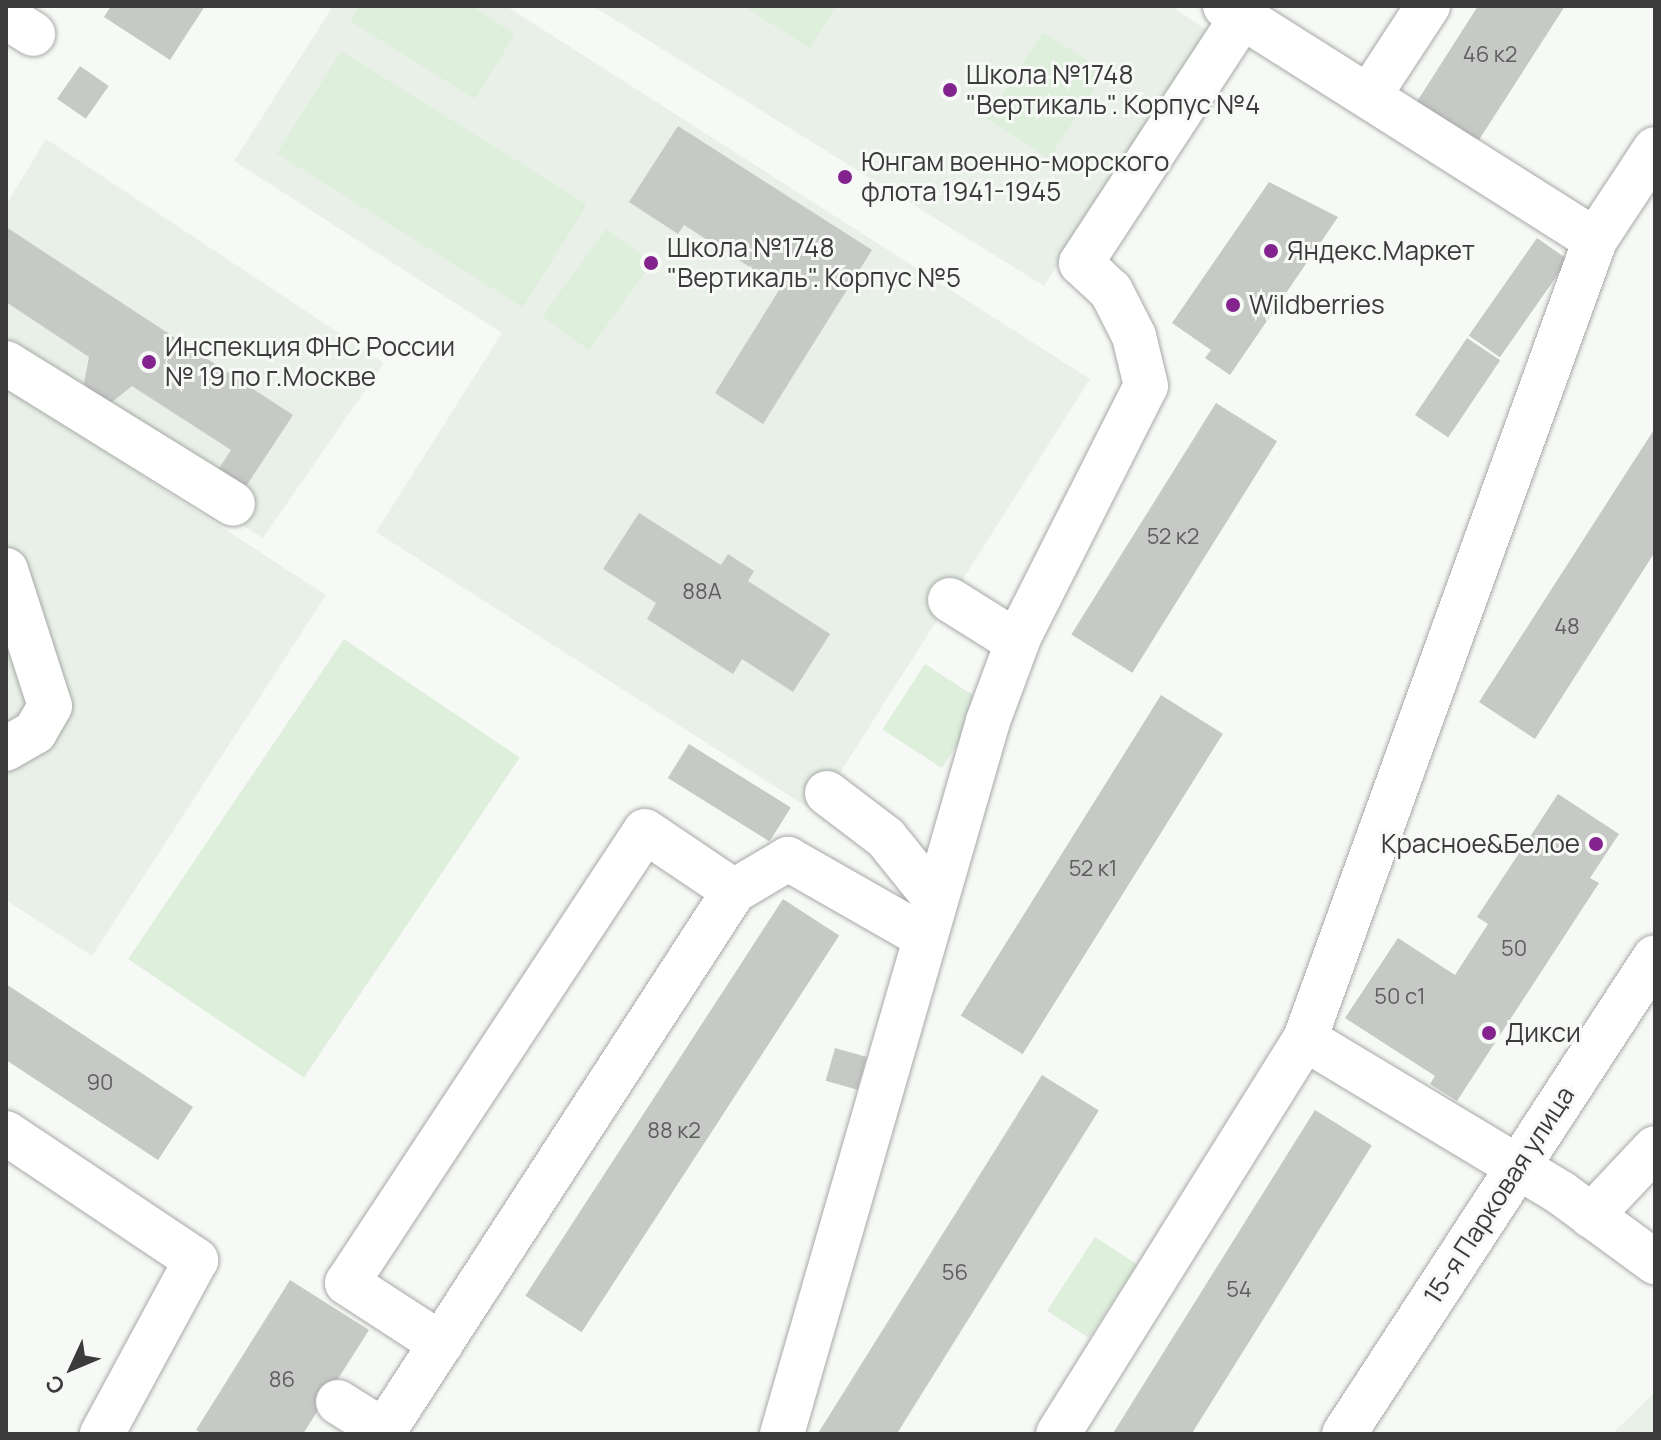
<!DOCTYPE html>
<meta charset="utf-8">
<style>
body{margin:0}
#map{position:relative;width:1661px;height:1440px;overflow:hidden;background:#f7f9f6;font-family:Manrope,sans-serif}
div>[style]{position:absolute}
.built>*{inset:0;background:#e8f0e7}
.green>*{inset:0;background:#deefdc;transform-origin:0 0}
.building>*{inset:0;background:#c7c9c7;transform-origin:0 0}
.roads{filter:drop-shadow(0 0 2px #a6a9a6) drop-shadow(0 0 2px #a6a9a6)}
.minor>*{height:44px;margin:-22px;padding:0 22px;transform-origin:22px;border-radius:22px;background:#fff}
.dots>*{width:22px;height:22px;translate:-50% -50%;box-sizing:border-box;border:4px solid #f7f9f6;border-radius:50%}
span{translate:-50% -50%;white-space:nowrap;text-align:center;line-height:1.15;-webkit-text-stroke:6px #f7f9f6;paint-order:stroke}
.number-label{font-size:22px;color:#5d5e5d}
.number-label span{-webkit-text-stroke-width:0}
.poi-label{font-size:26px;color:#3a3b3a}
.left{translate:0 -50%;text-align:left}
.right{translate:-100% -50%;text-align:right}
.street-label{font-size:26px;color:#3a3b3a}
.frame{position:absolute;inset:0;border:8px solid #3a3b3a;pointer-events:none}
.north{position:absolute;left:32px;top:1328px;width:80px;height:80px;-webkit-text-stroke:6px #f7f9f6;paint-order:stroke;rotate:226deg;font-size:22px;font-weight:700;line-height:32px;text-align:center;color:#3a3b3a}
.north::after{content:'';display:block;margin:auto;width:28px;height:36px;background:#3a3b3a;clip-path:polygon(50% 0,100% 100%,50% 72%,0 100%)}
</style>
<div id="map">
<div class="built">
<i style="clip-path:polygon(333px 6px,506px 6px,1090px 379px,815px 812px,376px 532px,502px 333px,234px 161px)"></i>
<i style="clip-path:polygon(593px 6px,1171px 6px,1208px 31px,1044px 286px)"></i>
<i style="clip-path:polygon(46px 139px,384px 363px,263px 538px,6px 379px,6px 205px)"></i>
<i style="clip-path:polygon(6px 387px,326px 595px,92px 956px,6px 900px)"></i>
<i style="clip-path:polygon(1655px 1392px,1655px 1434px,1612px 1434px)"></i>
</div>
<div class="green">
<i style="clip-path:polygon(360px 6px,471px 6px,515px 34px,475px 99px,350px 21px)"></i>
<i style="clip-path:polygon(743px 6px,836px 6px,810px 48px)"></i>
<i style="left:1043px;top:32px;width:74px;height:103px;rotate:33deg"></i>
<i style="left:341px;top:51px;width:290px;height:121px;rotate:32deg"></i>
<i style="left:606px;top:229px;width:57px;height:108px;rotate:36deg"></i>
<i style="left:344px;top:639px;width:212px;height:386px;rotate:34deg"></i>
<i style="left:925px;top:664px;width:71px;height:78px;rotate:33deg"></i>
<i style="left:1095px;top:1237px;width:50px;height:88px;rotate:33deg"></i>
</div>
<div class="building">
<i style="clip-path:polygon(111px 6px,205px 6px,170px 60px,104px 17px)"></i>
<i style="clip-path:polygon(1478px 6px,1565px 6px,1477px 143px,1416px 103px)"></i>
<i style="left:80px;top:66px;width:35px;height:40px;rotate:35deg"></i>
<i style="clip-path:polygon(678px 126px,872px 250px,763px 424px,715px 393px,781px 287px,684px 225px,678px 234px,629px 202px)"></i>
<i style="clip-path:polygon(1269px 182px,1338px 217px,1230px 375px,1205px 358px,1211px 350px,1172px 323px)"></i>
<i style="clip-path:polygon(6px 227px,293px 415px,245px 488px,218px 470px,231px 450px,132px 386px,112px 402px,95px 397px,84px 383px,89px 357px,6px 302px)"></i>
<i style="left:1537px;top:238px;width:38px;height:119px;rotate:35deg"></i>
<i style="left:1467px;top:338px;width:40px;height:93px;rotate:34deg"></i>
<i style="left:1216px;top:403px;width:72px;height:273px;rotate:32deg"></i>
<i style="clip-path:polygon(1655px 428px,1655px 552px,1535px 739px,1479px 702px)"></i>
<i style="clip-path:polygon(639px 513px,721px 565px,728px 554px,754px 571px,748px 581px,830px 634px,793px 692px,742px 659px,733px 674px,647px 619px,656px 603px,603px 569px)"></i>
<i style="left:1161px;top:695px;width:73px;height:378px;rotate:32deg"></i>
<i style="left:689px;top:744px;width:120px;height:40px;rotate:32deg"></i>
<i style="clip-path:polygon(1558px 794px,1619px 834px,1590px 878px,1599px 883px,1457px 1101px,1430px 1084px,1435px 1076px,1345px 1018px,1398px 938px,1455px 975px,1488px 924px,1477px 917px)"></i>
<i style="left:783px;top:899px;width:67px;height:473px;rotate:33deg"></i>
<i style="clip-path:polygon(6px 984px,193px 1107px,158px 1160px,6px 1060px)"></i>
<i style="left:835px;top:1048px;width:33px;height:34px;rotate:16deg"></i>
<i style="left:1042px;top:1075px;width:67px;height:427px;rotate:32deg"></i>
<i style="left:1315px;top:1110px;width:67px;height:385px;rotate:32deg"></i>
<i style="clip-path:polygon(290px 1280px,369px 1330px,303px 1434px,202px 1434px,196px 1430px)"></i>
</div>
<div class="roads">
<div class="minor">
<i style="left:1225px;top:6px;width:438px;rotate:32.3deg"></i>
<i style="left:6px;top:17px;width:32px;rotate:32deg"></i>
<i style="left:1369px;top:96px;width:108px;rotate:-56.8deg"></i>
<i style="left:6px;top:363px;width:267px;rotate:31.8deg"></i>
<i style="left:6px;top:570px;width:143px;rotate:72.1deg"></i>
<i style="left:50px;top:706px;width:30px;rotate:120deg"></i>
<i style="left:35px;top:732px;width:34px;rotate:150deg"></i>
<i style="left:950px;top:600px;width:79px;rotate:32.1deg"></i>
<i style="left:827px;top:793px;width:74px;rotate:37.3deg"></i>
<i style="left:886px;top:838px;width:73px;rotate:51.1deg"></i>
<i style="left:1305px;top:1039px;width:299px;rotate:31deg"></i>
<i style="left:1561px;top:1193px;width:117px;rotate:36.3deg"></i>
<i style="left:6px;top:1133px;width:229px;rotate:33.8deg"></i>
<i style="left:196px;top:1260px;width:198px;rotate:118.4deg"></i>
<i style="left:1591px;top:1216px;width:93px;rotate:-46.7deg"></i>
<i style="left:441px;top:1344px;width:112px;rotate:-147deg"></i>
<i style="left:347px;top:1283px;width:541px;rotate:-56.6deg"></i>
<i style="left:645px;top:831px;width:107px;rotate:34deg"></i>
<i style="left:338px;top:1402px;width:54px;rotate:32.2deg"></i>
<i style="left:382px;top:1434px;width:647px;rotate:-57.05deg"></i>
<i style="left:734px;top:891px;width:63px;rotate:-30.7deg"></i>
<i style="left:788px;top:859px;width:153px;rotate:29.7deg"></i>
<i style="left:782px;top:1434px;width:742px;rotate:-73.88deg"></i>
<i style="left:988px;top:721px;width:92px;rotate:-69.6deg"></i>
<i style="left:1020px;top:635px;width:279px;rotate:-63.2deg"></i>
<i style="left:1146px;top:386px;width:51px;rotate:-103.5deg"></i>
<i style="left:1134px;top:336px;width:51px;rotate:-117.1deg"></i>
<i style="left:1111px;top:291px;width:41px;rotate:-137deg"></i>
<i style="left:1081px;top:263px;width:294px;rotate:-56.8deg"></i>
<i style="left:1058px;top:1434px;width:466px;rotate:-58deg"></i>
<i style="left:1305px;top:1039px;width:850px;rotate:-70.05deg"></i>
<i style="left:1595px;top:240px;width:109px;rotate:-56.6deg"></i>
<i style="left:1344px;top:1434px;width:569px;rotate:-56.9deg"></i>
</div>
</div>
<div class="dots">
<i style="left:950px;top:90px;background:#83248e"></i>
<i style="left:845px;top:177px;background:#83248e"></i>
<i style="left:1271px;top:251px;background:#83248e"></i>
<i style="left:651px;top:263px;background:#83248e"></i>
<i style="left:1233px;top:305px;background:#83248e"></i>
<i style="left:149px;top:362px;background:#83248e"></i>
<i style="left:1596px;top:844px;background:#83248e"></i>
<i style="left:1489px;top:1033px;background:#83248e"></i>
</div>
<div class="number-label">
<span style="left:1490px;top:55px">46 к2</span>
<span style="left:1173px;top:537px">52 к2</span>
<span style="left:702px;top:592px">88А</span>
<span style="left:1567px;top:627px">48</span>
<span style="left:1093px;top:869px">52 к1</span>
<span style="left:1514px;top:949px">50</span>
<span style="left:1400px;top:997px">50 с1</span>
<span style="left:100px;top:1083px">90</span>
<span style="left:674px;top:1131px">88 к2</span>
<span style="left:955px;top:1273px">56</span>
<span style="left:1239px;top:1290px">54</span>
<span style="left:282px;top:1380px">86</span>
</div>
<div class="poi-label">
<span class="left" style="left:966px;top:90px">Школа №1748<br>"Вертикаль". Корпус №4</span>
<span class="left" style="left:861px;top:177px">Юнгам военно-морского<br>флота 1941-1945</span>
<span class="left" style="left:667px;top:263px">Школа №1748<br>"Вертикаль". Корпус №5</span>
<span class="left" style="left:1287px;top:251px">Яндекс.Маркет</span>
<span class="left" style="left:1249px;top:305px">Wildberries</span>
<span class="left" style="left:165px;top:362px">Инспекция ФНС России<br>№ 19 по г.Москве</span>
<span class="right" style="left:1580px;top:844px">Красное&amp;Белое</span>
<span class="left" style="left:1505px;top:1033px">Дикси</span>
</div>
<div class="street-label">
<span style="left:1499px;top:1195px;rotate:-57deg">15-я Парковая улица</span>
</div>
<div class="frame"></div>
<div class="north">С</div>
</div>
